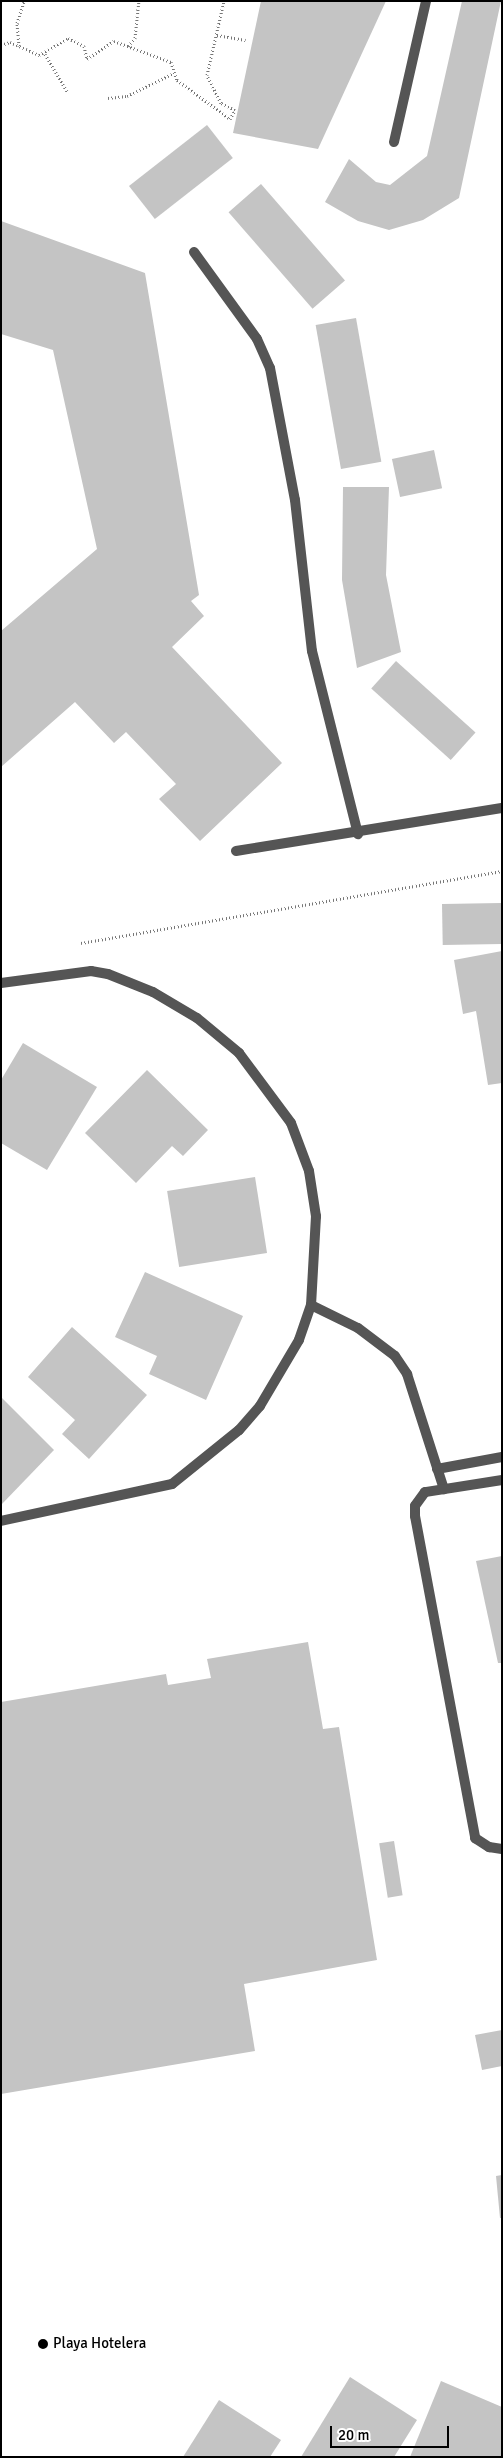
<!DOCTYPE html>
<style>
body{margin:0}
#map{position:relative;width:503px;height:2458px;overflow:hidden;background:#fff;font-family:Signika,sans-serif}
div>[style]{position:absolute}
.building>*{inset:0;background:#c4c4c4;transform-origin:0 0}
.path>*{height:3px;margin-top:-1.5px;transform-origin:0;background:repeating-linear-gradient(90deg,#777 0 1px,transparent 0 3.5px)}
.service>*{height:10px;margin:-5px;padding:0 5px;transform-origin:5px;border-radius:5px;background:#555}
.minor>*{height:10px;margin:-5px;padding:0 5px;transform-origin:5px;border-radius:5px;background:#555}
.dots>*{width:14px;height:14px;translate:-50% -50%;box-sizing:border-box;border:2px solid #fff;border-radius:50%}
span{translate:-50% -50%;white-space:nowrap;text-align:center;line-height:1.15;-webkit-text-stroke:4px #fff;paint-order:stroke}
.poi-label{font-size:15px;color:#000}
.left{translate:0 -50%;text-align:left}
.frame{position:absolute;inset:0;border:2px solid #000;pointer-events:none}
.scale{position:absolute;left:330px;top:2426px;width:119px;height:22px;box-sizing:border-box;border:2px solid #000;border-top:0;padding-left:6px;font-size:15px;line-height:18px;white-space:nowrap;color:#000;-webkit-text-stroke:4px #fff;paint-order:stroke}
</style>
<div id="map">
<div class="building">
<i style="clip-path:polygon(261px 1px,386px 1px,318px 149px,233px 133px)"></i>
<i style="clip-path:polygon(462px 1px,501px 1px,459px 198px,423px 220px,389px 230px,358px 221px,325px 202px,349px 159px,376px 182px,390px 185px,427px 156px)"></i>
<i style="left:207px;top:125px;width:42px;height:99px;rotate:52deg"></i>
<i style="left:261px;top:184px;width:128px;height:43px;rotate:49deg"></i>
<i style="clip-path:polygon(1px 221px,145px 273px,199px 595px,191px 601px,204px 616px,172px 647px,282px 763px,200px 841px,159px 799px,176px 784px,126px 732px,114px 743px,75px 702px,1px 767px,1px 631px,97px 549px,53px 350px,1px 334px)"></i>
<i style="left:356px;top:318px;width:146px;height:41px;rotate:80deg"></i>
<i style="left:434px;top:450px;width:39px;height:43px;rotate:78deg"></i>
<i style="clip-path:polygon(343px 487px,389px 487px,386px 575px,401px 652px,357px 668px,342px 580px)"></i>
<i style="left:396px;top:661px;width:107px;height:37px;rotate:42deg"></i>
<i style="left:501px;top:903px;width:41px;height:59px;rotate:89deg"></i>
<i style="clip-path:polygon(502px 951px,502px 1083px,488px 1085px,476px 1011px,463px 1014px,454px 960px)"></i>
<i style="clip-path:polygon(23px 1043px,97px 1087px,47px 1170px,1px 1143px,1px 1080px)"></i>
<i style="clip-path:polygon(147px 1070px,208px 1130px,183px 1156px,172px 1146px,136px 1183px,85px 1133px)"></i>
<i style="left:255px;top:1177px;width:77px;height:89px;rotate:81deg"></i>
<i style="clip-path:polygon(145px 1272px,243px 1316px,206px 1400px,149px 1374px,157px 1356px,115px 1337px)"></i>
<i style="clip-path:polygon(72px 1327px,147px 1395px,89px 1459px,62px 1434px,75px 1420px,28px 1377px)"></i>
<i style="clip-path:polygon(1px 1397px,54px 1450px,1px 1505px)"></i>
<i style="clip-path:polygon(502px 1556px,502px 1663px,498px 1663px,476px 1561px)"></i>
<i style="clip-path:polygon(308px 1642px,323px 1729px,339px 1727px,377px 1960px,244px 1984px,255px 2051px,1px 2094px,1px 1702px,166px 1674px,168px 1685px,211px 1678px,207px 1659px)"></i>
<i style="left:394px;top:1841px;width:55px;height:15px;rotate:81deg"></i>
<i style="clip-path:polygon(502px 2030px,502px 2066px,482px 2070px,475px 2035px)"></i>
<i style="clip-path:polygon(502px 2175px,502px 2218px,500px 2218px,496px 2176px)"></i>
<i style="clip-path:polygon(350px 2377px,417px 2420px,394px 2457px,301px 2457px)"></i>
<i style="clip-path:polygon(441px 2381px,502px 2407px,502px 2457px,410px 2457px)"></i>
<i style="clip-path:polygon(219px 2400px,281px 2440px,270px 2457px,183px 2457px)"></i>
</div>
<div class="path">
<i style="left:217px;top:35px;width:29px;rotate:10deg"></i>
<i style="left:1px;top:45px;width:9px;rotate:-18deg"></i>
<i style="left:10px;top:42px;width:32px;rotate:24deg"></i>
<i style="left:39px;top:55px;width:34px;rotate:-30deg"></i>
<i style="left:68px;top:38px;width:18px;rotate:27deg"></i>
<i style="left:84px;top:46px;width:13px;rotate:77deg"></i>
<i style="left:87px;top:59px;width:32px;rotate:-34deg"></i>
<i style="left:114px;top:41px;width:61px;rotate:20.2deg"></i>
<i style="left:171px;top:62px;width:19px;rotate:72deg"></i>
<i style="left:177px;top:80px;width:66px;rotate:36.3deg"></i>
<i style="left:230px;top:119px;width:10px;rotate:-61deg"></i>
<i style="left:235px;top:110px;width:16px;rotate:-153deg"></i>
<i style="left:221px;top:103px;width:31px;rotate:-117deg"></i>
<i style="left:207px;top:75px;width:76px;rotate:-77.1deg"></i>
<i style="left:19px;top:46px;width:23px;rotate:-95deg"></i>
<i style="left:17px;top:23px;width:23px;rotate:-72deg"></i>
<i style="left:128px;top:46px;width:11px;rotate:-49deg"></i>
<i style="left:135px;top:38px;width:37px;rotate:-84deg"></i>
<i style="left:45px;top:54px;width:45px;rotate:59.5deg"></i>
<i style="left:108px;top:98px;width:19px;rotate:-6deg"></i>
<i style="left:127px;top:96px;width:52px;rotate:-26.1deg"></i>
<i style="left:81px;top:943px;width:427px;rotate:-9.7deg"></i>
</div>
<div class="service">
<i style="left:394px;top:142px;width:145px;rotate:-77.2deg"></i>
<i style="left:194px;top:252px;width:107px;rotate:54.1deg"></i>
<i style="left:257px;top:339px;width:32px;rotate:66deg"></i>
<i style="left:270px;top:368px;width:134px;rotate:79.3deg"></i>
<i style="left:295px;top:500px;width:152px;rotate:83.6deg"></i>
<i style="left:312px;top:651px;width:189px;rotate:75.9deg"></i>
<i style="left:236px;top:851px;width:269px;rotate:-9.2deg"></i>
<i style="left:1px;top:983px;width:91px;rotate:-7.6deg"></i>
<i style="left:91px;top:971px;width:17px;rotate:10deg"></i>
<i style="left:108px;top:974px;width:48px;rotate:21.8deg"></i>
<i style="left:153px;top:992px;width:51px;rotate:30.6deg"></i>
<i style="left:197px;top:1018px;width:55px;rotate:39.8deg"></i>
<i style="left:239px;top:1053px;width:87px;rotate:53.4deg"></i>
<i style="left:291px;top:1123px;width:51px;rotate:69.4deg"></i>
<i style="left:309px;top:1171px;width:46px;rotate:81.2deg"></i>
<i style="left:316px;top:1216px;width:89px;rotate:93.2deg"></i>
<i style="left:311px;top:1305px;width:37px;rotate:109deg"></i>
<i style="left:299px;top:1340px;width:77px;rotate:120.6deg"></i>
<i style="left:260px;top:1406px;width:32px;rotate:131deg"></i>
<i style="left:239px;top:1430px;width:86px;rotate:141.1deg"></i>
<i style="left:172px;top:1484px;width:175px;rotate:167.8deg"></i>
<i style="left:311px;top:1305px;width:52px;rotate:26.1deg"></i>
<i style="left:358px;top:1328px;width:46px;rotate:37.1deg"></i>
<i style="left:395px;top:1356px;width:22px;rotate:56deg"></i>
<i style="left:407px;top:1374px;width:121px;rotate:72.2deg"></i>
<i style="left:502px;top:1480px;width:78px;rotate:171.1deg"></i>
<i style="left:425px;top:1492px;width:17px;rotate:126deg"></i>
<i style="left:415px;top:1506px;width:10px;rotate:90deg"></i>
<i style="left:415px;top:1516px;width:328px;rotate:79.4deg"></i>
<i style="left:475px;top:1838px;width:17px;rotate:33deg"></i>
<i style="left:489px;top:1847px;width:13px;rotate:9deg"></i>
</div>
<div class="minor">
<i style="left:437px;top:1469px;width:66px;rotate:-10.5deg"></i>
</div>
<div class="dots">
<i style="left:43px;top:2344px;background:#000"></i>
</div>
<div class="poi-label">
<span class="left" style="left:53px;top:2344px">Playa Hotelera</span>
</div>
<div class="frame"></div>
<div class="scale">20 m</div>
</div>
